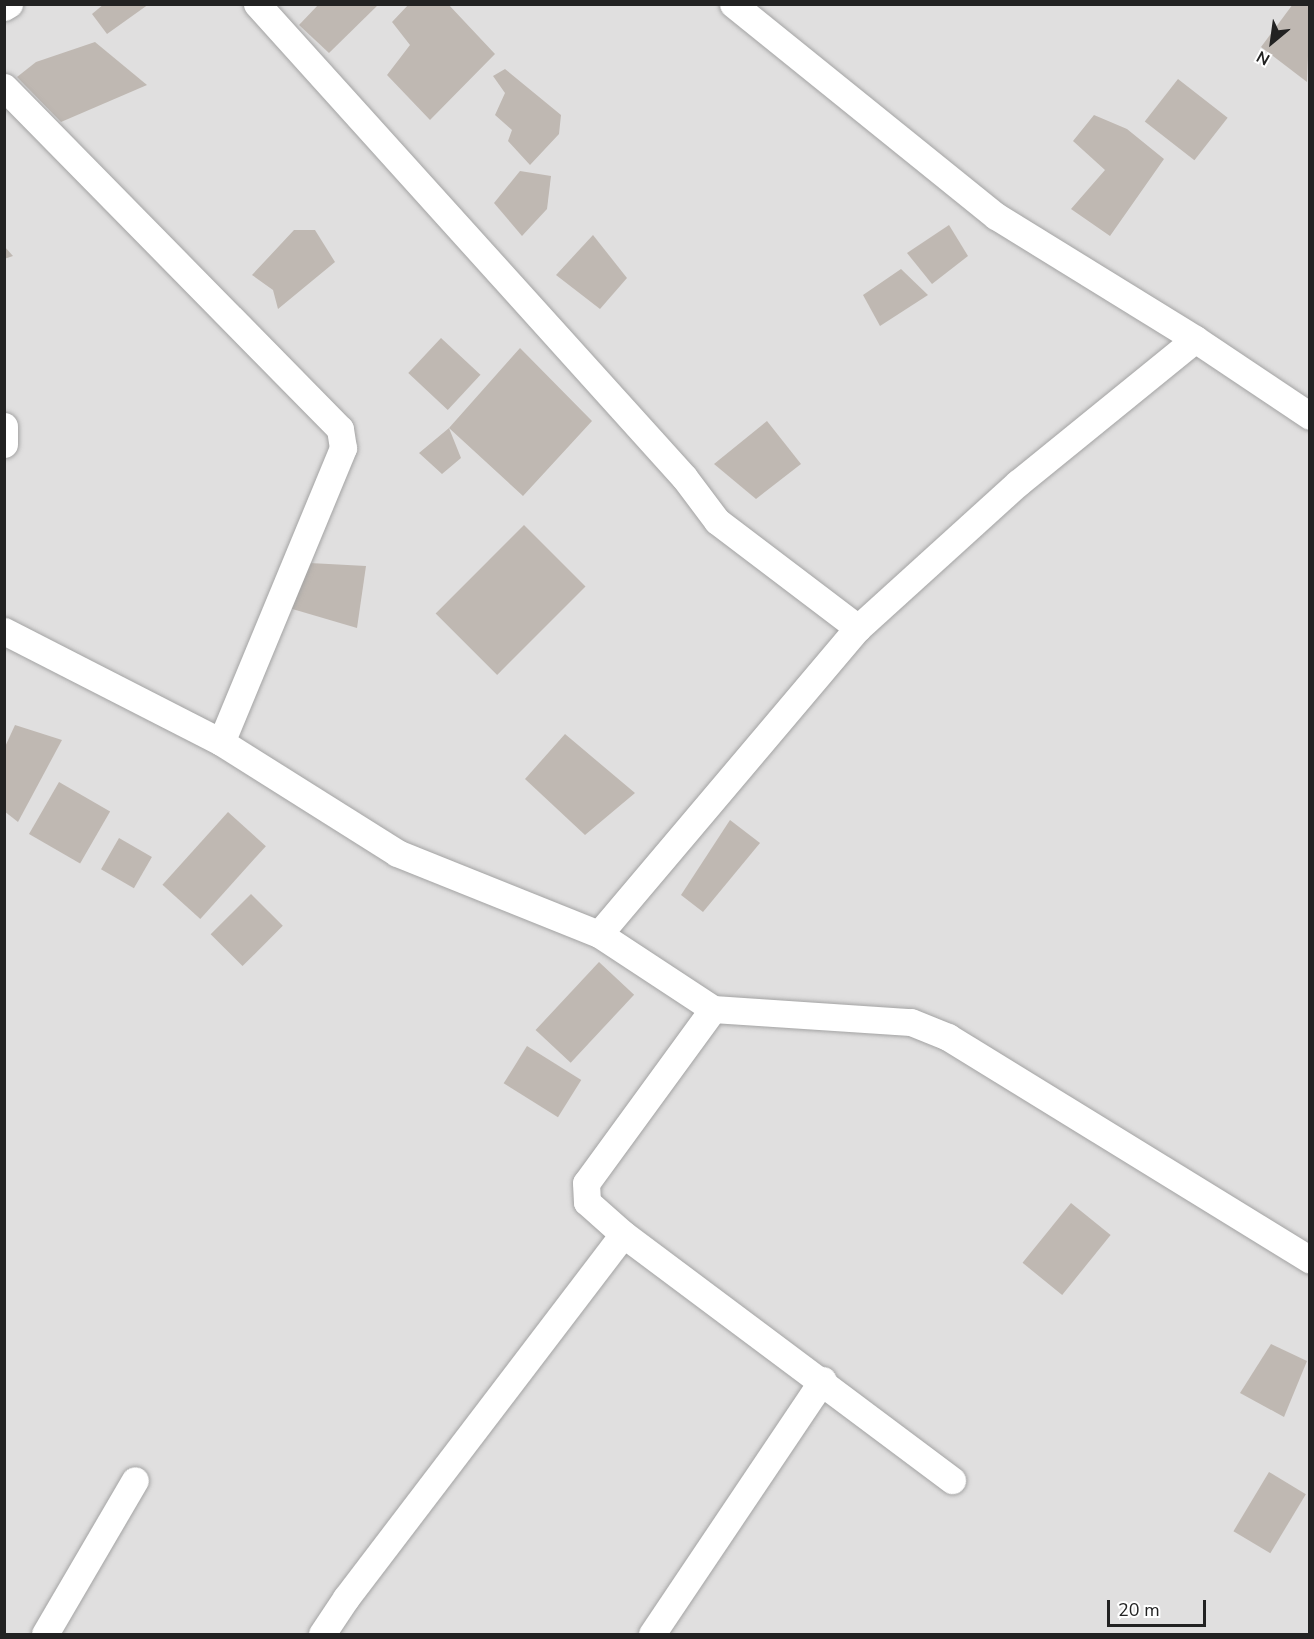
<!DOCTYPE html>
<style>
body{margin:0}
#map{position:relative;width:1314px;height:1639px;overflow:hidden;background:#f1efe9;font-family:"Nunito Sans",sans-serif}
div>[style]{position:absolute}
.residential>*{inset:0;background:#e0dfdf;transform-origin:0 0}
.building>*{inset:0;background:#bfb8b2;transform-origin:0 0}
.roads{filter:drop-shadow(0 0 2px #a3a3a3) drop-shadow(0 0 2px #a3a3a3)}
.street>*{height:27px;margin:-13.5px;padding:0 13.5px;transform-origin:13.5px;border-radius:13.5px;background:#fff}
span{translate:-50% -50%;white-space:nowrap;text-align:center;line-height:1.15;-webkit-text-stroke:4.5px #fff;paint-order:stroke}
.frame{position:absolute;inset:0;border:6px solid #222;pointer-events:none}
.north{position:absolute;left:1242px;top:12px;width:60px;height:60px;-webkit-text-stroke:4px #fff;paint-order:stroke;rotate:209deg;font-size:16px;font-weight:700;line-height:24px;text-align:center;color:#222}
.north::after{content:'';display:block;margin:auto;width:21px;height:27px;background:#222;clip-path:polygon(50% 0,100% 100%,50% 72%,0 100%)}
.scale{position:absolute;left:1107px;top:1600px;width:99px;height:27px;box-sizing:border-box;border:3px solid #222;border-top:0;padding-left:8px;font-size:18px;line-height:21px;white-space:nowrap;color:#222;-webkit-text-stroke:4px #fff;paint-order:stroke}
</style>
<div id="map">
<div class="residential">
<i style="left:5px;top:5px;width:1304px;height:1629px"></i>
</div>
<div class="building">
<i style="clip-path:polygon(104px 4px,149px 4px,107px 34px,92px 14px)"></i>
<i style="clip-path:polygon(319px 4px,379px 4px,329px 53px,299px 25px)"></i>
<i style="clip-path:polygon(409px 4px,448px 4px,495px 54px,430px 120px,387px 75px,410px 45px,392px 22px)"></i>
<i style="clip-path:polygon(1293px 4px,1310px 4px,1307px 82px,1261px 47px)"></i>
<i style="clip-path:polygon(95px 42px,147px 85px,61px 122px,17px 77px,36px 62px)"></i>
<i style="clip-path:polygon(505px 69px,561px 115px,559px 134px,530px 165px,508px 141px,512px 130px,495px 115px,505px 93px,493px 76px)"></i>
<i style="left:1178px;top:79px;width:63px;height:54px;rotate:38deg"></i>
<i style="clip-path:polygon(1094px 115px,1127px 129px,1164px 159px,1110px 236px,1071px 209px,1105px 170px,1073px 141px)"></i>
<i style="clip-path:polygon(520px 171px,551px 176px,547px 209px,522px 236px,494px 203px)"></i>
<i style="clip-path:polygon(949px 225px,968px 256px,932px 284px,907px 253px)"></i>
<i style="clip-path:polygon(294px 230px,315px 230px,335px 262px,278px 309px,273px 290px,252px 275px)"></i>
<i style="clip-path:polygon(593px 235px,627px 278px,600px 309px,556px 275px)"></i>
<i style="clip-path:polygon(4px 246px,13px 256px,4px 259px)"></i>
<i style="clip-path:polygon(901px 269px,928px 295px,880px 326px,863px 295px)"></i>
<i style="left:441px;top:338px;width:54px;height:48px;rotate:43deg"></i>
<i style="clip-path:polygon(520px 348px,592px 421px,523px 496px,449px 428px,461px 458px,442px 474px,419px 453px,449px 428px)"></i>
<i style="clip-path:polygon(767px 421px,801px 464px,756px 499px,714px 464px)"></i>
<i style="left:524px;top:525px;width:87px;height:125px;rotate:45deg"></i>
<i style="clip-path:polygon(310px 563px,366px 566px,357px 628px,289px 608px)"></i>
<i style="clip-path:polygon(15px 725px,62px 740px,18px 822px,4px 811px,4px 749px)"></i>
<i style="clip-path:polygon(565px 734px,635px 793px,585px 835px,525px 779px)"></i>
<i style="left:59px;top:782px;width:59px;height:60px;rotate:30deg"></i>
<i style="left:228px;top:812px;width:51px;height:98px;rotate:42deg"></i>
<i style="clip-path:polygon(730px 820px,760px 843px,703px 912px,681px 895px)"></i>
<i style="left:119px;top:838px;width:38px;height:36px;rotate:30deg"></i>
<i style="left:251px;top:894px;width:45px;height:57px;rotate:45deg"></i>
<i style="left:599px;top:962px;width:48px;height:93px;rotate:43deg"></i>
<i style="left:527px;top:1046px;width:64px;height:44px;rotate:32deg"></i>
<i style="left:1071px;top:1203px;width:51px;height:77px;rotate:39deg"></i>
<i style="clip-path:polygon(1271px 1344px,1307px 1361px,1284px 1417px,1240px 1393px)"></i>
<i style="left:1269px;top:1472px;width:43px;height:69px;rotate:31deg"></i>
</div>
<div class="roads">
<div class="street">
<i style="left:257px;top:4px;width:637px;rotate:47.93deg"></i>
<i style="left:684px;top:477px;width:55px;rotate:53.1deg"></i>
<i style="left:717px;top:521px;width:177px;rotate:37.2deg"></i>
<i style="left:733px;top:4px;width:338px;rotate:38.9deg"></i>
<i style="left:996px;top:216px;width:234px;rotate:31.7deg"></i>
<i style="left:1195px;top:339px;width:138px;rotate:33.8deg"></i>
<i style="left:4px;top:7px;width:6px;rotate:-31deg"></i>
<i style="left:4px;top:87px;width:479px;rotate:45.5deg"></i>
<i style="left:340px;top:429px;width:19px;rotate:81deg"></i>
<i style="left:343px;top:448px;width:318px;rotate:112.5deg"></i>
<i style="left:4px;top:426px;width:18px;rotate:90deg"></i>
<i style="left:4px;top:631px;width:244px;rotate:27.1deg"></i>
<i style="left:221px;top:742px;width:208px;rotate:32.2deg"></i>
<i style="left:397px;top:853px;width:218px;rotate:21.9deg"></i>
<i style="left:599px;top:934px;width:136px;rotate:33.3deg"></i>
<i style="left:713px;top:1009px;width:198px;rotate:3.8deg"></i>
<i style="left:911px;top:1022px;width:40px;rotate:22deg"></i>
<i style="left:948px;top:1037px;width:425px;rotate:31.6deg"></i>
<i style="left:599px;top:934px;width:401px;rotate:-49.8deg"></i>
<i style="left:858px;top:628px;width:216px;rotate:-42.2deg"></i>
<i style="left:1018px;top:483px;width:228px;rotate:-39.1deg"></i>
<i style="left:713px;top:1009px;width:215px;rotate:126.1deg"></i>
<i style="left:586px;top:1183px;width:19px;rotate:87deg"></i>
<i style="left:587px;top:1202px;width:48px;rotate:41.6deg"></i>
<i style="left:623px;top:1234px;width:411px;rotate:36.8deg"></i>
<i style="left:45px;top:1634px;width:178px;rotate:-59.7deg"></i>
<i style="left:322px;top:1634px;width:43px;rotate:-56.3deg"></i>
<i style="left:346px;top:1598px;width:457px;rotate:-52.7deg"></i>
<i style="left:652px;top:1634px;width:306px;rotate:-56.1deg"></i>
</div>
</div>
<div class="frame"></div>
<div class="north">N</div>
<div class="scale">20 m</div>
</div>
